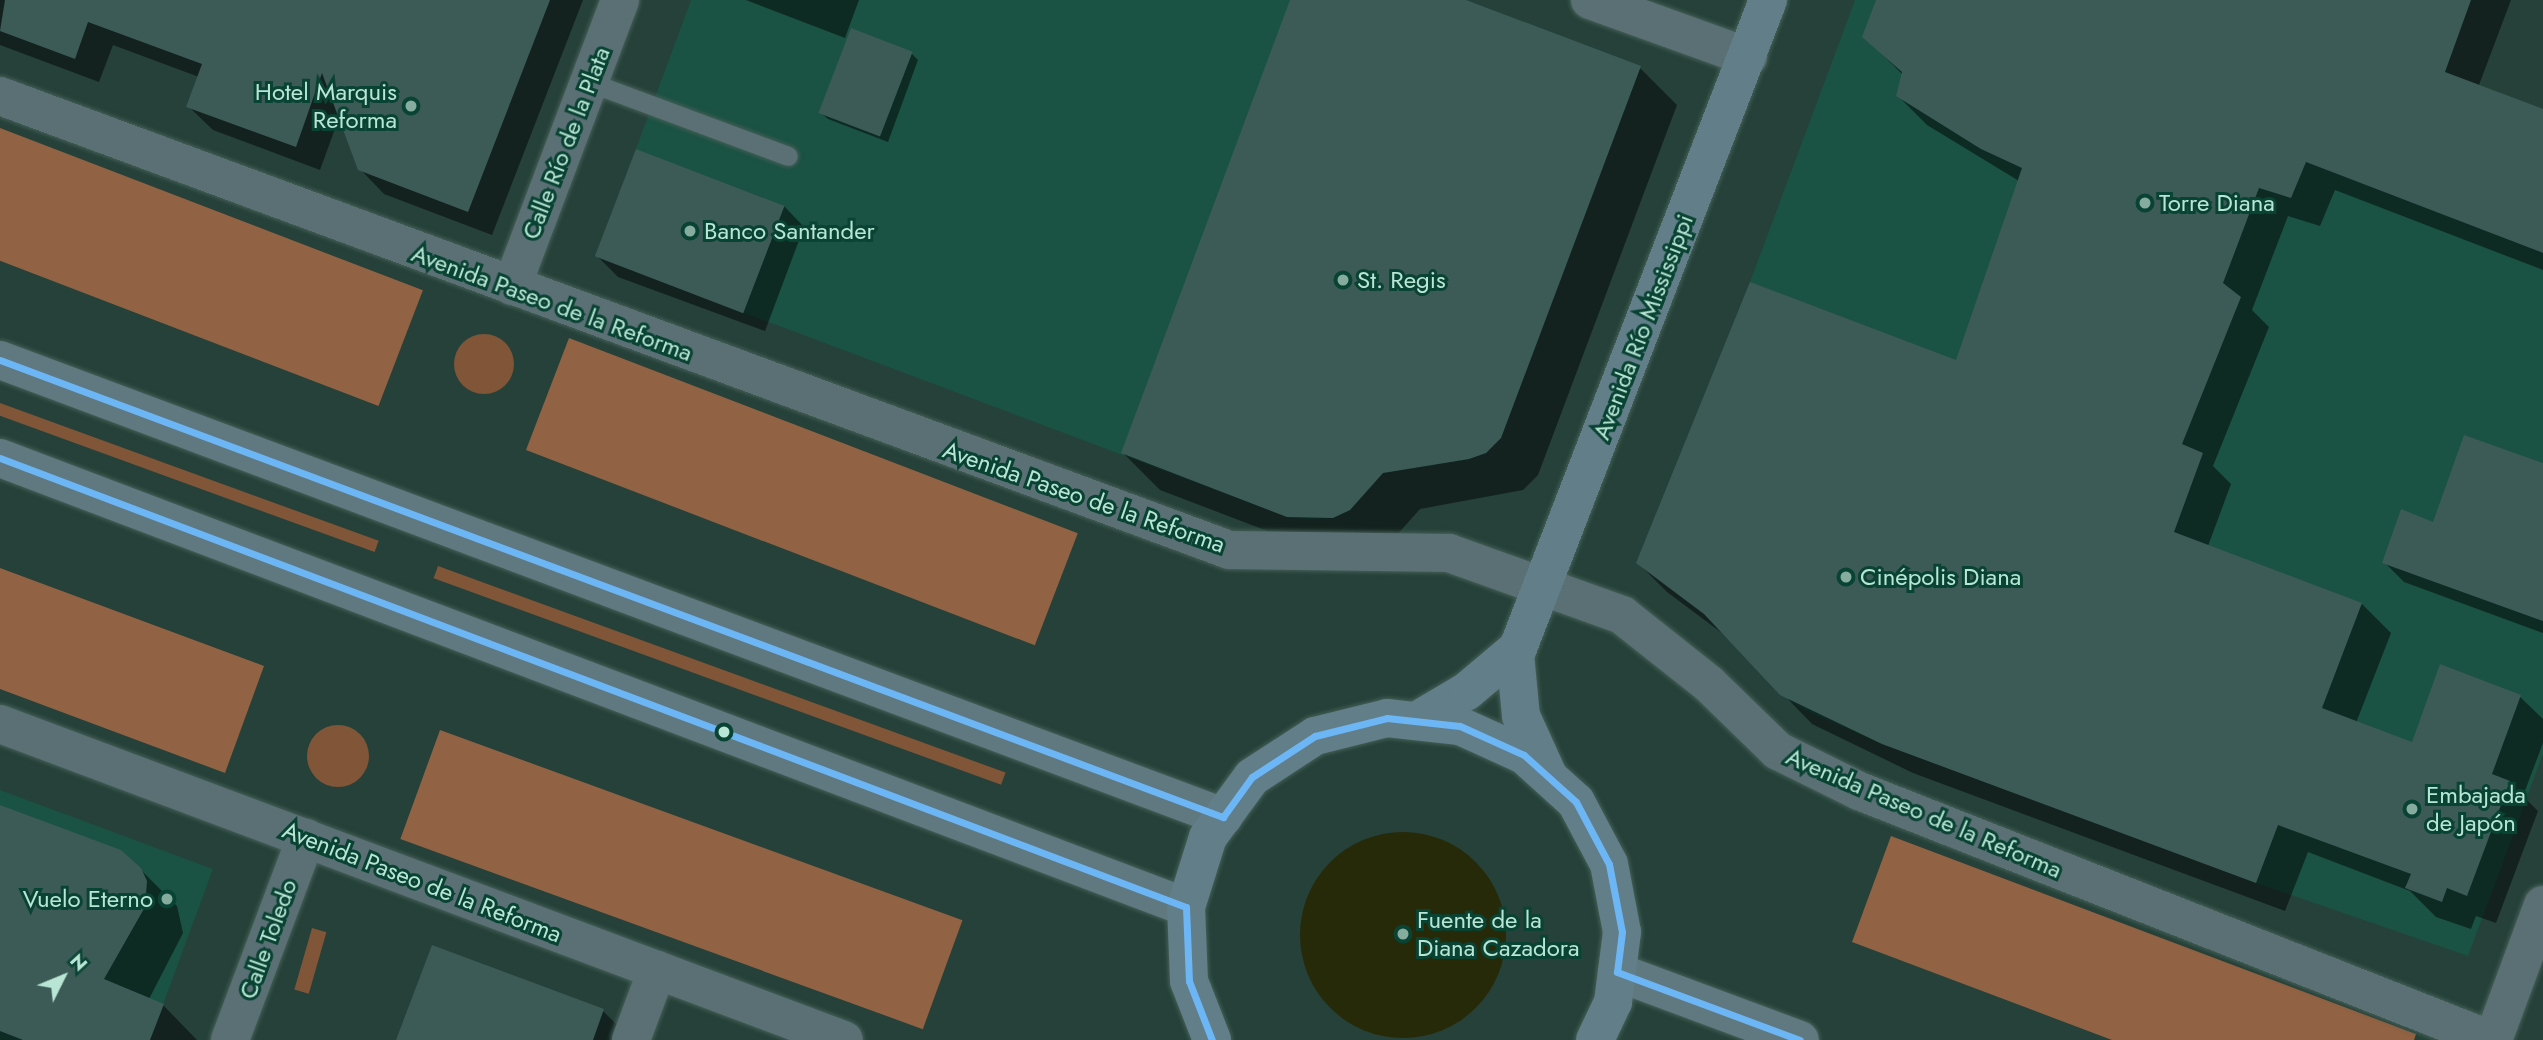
<!DOCTYPE html>
<meta charset="utf-8">
<style>
body{margin:0}
#map{position:relative;width:2543px;height:1040px;overflow:hidden;background:#254139;font-family:Jost,sans-serif}
div>[style]{position:absolute}
.built>*{inset:0;background:#1a5243}
.green>*{inset:0;background:#805538;transform-origin:0 0}
.round{border-radius:50%}
.forest>*{inset:0;background:#916243;transform-origin:0 0}
.water>*{inset:0;background:#272a08}
.shadow>*{inset:0;background:#0007}
.building>*{inset:0;background:#3c5b56;transform-origin:0 0}
.roads{filter:drop-shadow(0 0 2px #455f57) drop-shadow(0 0 2px #455f57)}
.service>*{height:19px;margin:-9.5px;padding:0 9.5px;transform-origin:9.5px;border-radius:9.5px;background:#5b7075}
.minor>*{height:38px;margin:-19px;padding:0 19px;transform-origin:19px;border-radius:19px;background:#5b7075}
.tertiary>*{height:38px;margin:-19px;padding:0 19px;transform-origin:19px;border-radius:19px;background:#5b7075}
.secondary>*{height:38px;margin:-19px;padding:0 19px;transform-origin:19px;border-radius:19px;background:#607880}
.primary>*{height:38px;margin:-19px;padding:0 19px;transform-origin:19px;border-radius:19px;background:#627e88}
.bus-1>*{height:7px;margin:-3.5px;padding:0 3.5px;transform-origin:3.5px;border-radius:3.5px;background:#6db6f5}
.dots>*{width:19px;height:19px;translate:-50% -50%;box-sizing:border-box;border:4px solid #094333;border-radius:50%}
span{translate:-50% -50%;white-space:nowrap;text-align:center;line-height:1.15;-webkit-text-stroke:6px #094333;paint-order:stroke}
.poi-label{font-size:24px;color:#b8e5d4}
.right{translate:-100% -50%;text-align:right}
.left{translate:0 -50%;text-align:left}
.street-label{font-size:24px;color:#b8e5d4}
.north{position:absolute;left:28px;top:942px;width:70px;height:70px;-webkit-text-stroke:5px #094333;paint-order:stroke;rotate:47deg;font-size:19px;font-weight:700;line-height:28px;text-align:center;color:#b8e5d4}
.north::after{content:'';display:block;margin:auto;width:24px;height:32px;background:#b8e5d4;clip-path:polygon(50% 0,100% 100%,50% 72%,0 100%)}
</style>
<div id="map">
<div class="built">
<i style="clip-path:polygon(691px 0,1466px 0,1641px 66px,1501px 438px,1486px 453px,1469px 459px,1383px 473px,1350px 510px,1333px 518px,1309px 519px,1287px 517px,596px 257px)"></i>
<i style="clip-path:polygon(1855px 0,2364px 0,2306px 162px,2513px 241px,2543px 163px,2543px 754px,2468px 956px,2256px 883px,1882px 744px,1803px 709px,1780px 695px,1704px 614px,1636px 563px,1750px 282px)"></i>
<i style="clip-path:polygon(0 790px,213px 869px,150px 1040px,0 1040px)"></i>
</div>
<div class="green">
<i class="round" style="left:454px;top:334px;width:60px;height:60px"></i>
<i style="left:0;top:403px;width:403px;height:12px;rotate:20deg"></i>
<i style="left:438px;top:566px;width:604px;height:13px;rotate:20deg"></i>
<i class="round" style="left:307px;top:725px;width:62px;height:62px"></i>
<i style="left:312px;top:928px;width:15px;height:64px;rotate:16deg"></i>
</div>
<div class="forest">
<i style="left:0;top:128px;width:453px;height:124px;rotate:21deg"></i>
<i style="left:569px;top:338px;width:545px;height:120px;rotate:21deg"></i>
<i style="clip-path:polygon(0 568px,264px 666px,225px 773px,0 689px)"></i>
<i style="left:440px;top:730px;width:556px;height:116px;rotate:20deg"></i>
<i style="clip-path:polygon(1891px 836px,2416px 1034px,2414px 1040px,2112px 1040px,1852px 942px)"></i>
</div>
<div class="water">
<i class="round" style="left:1300px;top:832px;width:206px;height:206px"></i>
</div>
<div class="shadow">
<i style="clip-path:polygon(0 0,583px 0,492px 235px,384px 194px,360px 169px,340px 115px,320px 170px,213px 130px,188px 106px,199px 77px,113px 45px,99px 82px,0 45px)"></i>
<i style="clip-path:polygon(746px 0,859px 0,845px 38px)"></i>
<i style="clip-path:polygon(1292px 0,1461px 0,1640px 68px,1677px 105px,1538px 475px,1523px 490px,1420px 509px,1387px 546px,1325px 553px,1160px 490px,1123px 453px)"></i>
<i style="clip-path:polygon(1877px 0,2511px 0,2479px 85px,2543px 111px,2543px 270px,2335px 190px,2320px 226px,2288px 216px,2252px 310px,2269px 327px,2213px 466px,2231px 484px,2208px 546px,2362px 604px,2391px 633px,2356px 723px,2413px 745px,2520px 697px,2543px 719px,2543px 743px,2523px 796px,2538px 811px,2496px 923px,2476px 916px,2471px 929px,2436px 917px,2410px 891px,2308px 852px,2285px 911px,1913px 773px,1812px 724px,1730px 639px,1667px 592px,1638px 563px,1957px 362px,2019px 181px,1927px 125px,1898px 96px,1903px 75px,1864px 36px)"></i>
<i style="clip-path:polygon(911px 53px,918px 60px,888px 142px,828px 119px,821px 113px)"></i>
<i style="clip-path:polygon(784px 206px,804px 227px,765px 331px,618px 277px,598px 257px)"></i>
<i style="clip-path:polygon(2543px 465px,2543px 633px,2404px 582px,2384px 562px,2435px 524px)"></i>
<i style="clip-path:polygon(0 807px,140px 869px,177px 906px,183px 933px,149px 999px,163px 1005px,197px 1040px,0 1040px)"></i>
<i style="clip-path:polygon(603px 1011px,622px 1030px,619px 1040px,397px 1040px)"></i>
</div>
<div class="building">
<i style="clip-path:polygon(5px 0,550px 0,468px 212px,358px 170px,322px 73px,296px 147px,186px 107px,202px 64px,88px 22px,75px 59px,0 31px)"></i>
<i style="clip-path:polygon(1290px 0,1466px 0,1641px 66px,1501px 438px,1486px 453px,1469px 459px,1383px 473px,1350px 510px,1333px 518px,1287px 517px,1121px 453px)"></i>
<i style="clip-path:polygon(1876px 0,2471px 0,2445px 72px,2543px 109px,2543px 253px,2306px 162px,2291px 198px,2259px 188px,2223px 283px,2241px 297px,2182px 444px,2203px 453px,2174px 532px,2362px 603px,2322px 708px,2412px 742px,2440px 664px,2521px 695px,2492px 774px,2510px 781px,2467px 896px,2447px 888px,2442px 902px,2405px 888px,2411px 874px,2278px 825px,2256px 883px,1882px 744px,1780px 695px,1704px 614px,1636px 563px,1750px 282px,1956px 360px,2022px 168px,1981px 149px,1896px 96px,1902px 72px,1862px 37px)"></i>
<i style="left:851px;top:28px;width:66px;height:91px;rotate:21deg"></i>
<i style="left:636px;top:149px;width:159px;height:115px;rotate:21deg"></i>
<i style="clip-path:polygon(2464px 435px,2543px 463px,2543px 621px,2382px 563px,2401px 509px,2433px 522px)"></i>
<i style="clip-path:polygon(0 805px,121px 850px,141px 868px,147px 881px,145px 907px,104px 979px,164px 1004px,150px 1040px,23px 1040px,0 1031px)"></i>
<i style="clip-path:polygon(432px 945px,604px 1009px,593px 1040px,396px 1040px)"></i>
</div>
<div class="roads">
<div class="service">
<i style="left:589px;top:82px;width:212px;rotate:20.4deg"></i>
</div>
<div class="minor">
<i style="left:1590px;top:0;width:168px;rotate:19.8deg"></i>
<i style="left:512px;top:286px;width:306px;rotate:-69.3deg"></i>
<i style="left:230px;top:1040px;width:216px;rotate:-69.4deg"></i>
<i style="left:631px;top:1040px;width:75px;rotate:-69.6deg"></i>
<i style="left:2493px;top:1040px;width:144px;rotate:-69.7deg"></i>
</div>
<div class="tertiary">
<i style="left:0;top:96px;width:1310px;rotate:20.27deg"></i>
<i style="left:1229px;top:550px;width:220px;rotate:0.8deg"></i>
<i style="left:1449px;top:553px;width:184px;rotate:19.7deg"></i>
<i style="left:1622px;top:615px;width:111px;rotate:38.4deg"></i>
<i style="left:1709px;top:684px;width:96px;rotate:44.2deg"></i>
<i style="left:1778px;top:751px;width:90px;rotate:26.3deg"></i>
<i style="left:1859px;top:791px;width:679px;rotate:21.5deg"></i>
<i style="left:0;top:724px;width:901px;rotate:20.53deg"></i>
</div>
<div class="secondary">
<i style="left:0;top:360px;width:1306px;rotate:20.49deg"></i>
<i style="left:0;top:458px;width:1268px;rotate:20.74deg"></i>
<i style="left:1617px;top:972px;width:195px;rotate:20.4deg"></i>
</div>
<div class="primary">
<i style="left:1515px;top:654px;width:62px;rotate:84.5deg"></i>
<i style="left:1521px;top:716px;width:63px;rotate:65.5deg"></i>
<i style="left:1416px;top:721px;width:59px;rotate:-30.5deg"></i>
<i style="left:1467px;top:691px;width:67px;rotate:-40.1deg"></i>
<i style="left:1518px;top:648px;width:695px;rotate:-68.9deg"></i>
<i style="left:1212px;top:1040px;width:63px;rotate:-111.3deg"></i>
<i style="left:1189px;top:981px;width:74px;rotate:-92.3deg"></i>
<i style="left:1186px;top:907px;width:73px;rotate:-72.6deg"></i>
<i style="left:1208px;top:837px;width:74px;rotate:-53.7deg"></i>
<i style="left:1252px;top:777px;width:75px;rotate:-33.1deg"></i>
<i style="left:1315px;top:736px;width:74px;rotate:-14deg"></i>
<i style="left:1387px;top:718px;width:73px;rotate:6.3deg"></i>
<i style="left:1460px;top:726px;width:70px;rotate:24.4deg"></i>
<i style="left:1524px;top:755px;width:70px;rotate:42.1deg"></i>
<i style="left:1576px;top:802px;width:70px;rotate:62deg"></i>
<i style="left:1609px;top:864px;width:69px;rotate:79.2deg"></i>
<i style="left:1622px;top:932px;width:71px;rotate:97.3deg"></i>
<i style="left:1613px;top:1002px;width:42px;rotate:115.3deg"></i>
</div>
</div>
<div class="bus-1">
<i style="left:0;top:360px;width:1306px;rotate:20.49deg"></i>
<i style="left:1223px;top:817px;width:49px;rotate:-54.1deg"></i>
<i style="left:1252px;top:777px;width:75px;rotate:-33.1deg"></i>
<i style="left:1315px;top:736px;width:74px;rotate:-14deg"></i>
<i style="left:1387px;top:718px;width:73px;rotate:6.3deg"></i>
<i style="left:1460px;top:726px;width:70px;rotate:24.4deg"></i>
<i style="left:1524px;top:755px;width:70px;rotate:42.1deg"></i>
<i style="left:1576px;top:802px;width:70px;rotate:62deg"></i>
<i style="left:1609px;top:864px;width:69px;rotate:79.2deg"></i>
<i style="left:1622px;top:932px;width:40px;rotate:97.1deg"></i>
<i style="left:1617px;top:972px;width:195px;rotate:20.4deg"></i>
<i style="left:0;top:458px;width:1268px;rotate:20.74deg"></i>
<i style="left:1186px;top:907px;width:74px;rotate:87.7deg"></i>
<i style="left:1189px;top:981px;width:63px;rotate:68.7deg"></i>
</div>
<div class="dots">
<i style="left:411px;top:106px;background:#85ac9e"></i>
<i style="left:2145px;top:203px;background:#85ac9e"></i>
<i style="left:690px;top:231px;background:#85ac9e"></i>
<i style="left:1343px;top:280px;background:#85ac9e"></i>
<i style="left:1846px;top:577px;background:#85ac9e"></i>
<i style="left:724px;top:732px;background:#b8e5d4"></i>
<i style="left:2412px;top:809px;background:#85ac9e"></i>
<i style="left:167px;top:899px;background:#85ac9e"></i>
<i style="left:1403px;top:934px;background:#85ac9e"></i>
</div>
<div class="poi-label">
<span class="right" style="left:397px;top:106px">Hotel Marquis<br>Reforma</span>
<span class="left" style="left:2159px;top:203px">Torre Diana</span>
<span class="left" style="left:704px;top:231px">Banco Santander</span>
<span class="left" style="left:1357px;top:280px">St. Regis</span>
<span class="left" style="left:1860px;top:577px">Cinépolis Diana</span>
<span class="left" style="left:2426px;top:809px">Embajada<br>de Japón</span>
<span class="right" style="left:153px;top:899px">Vuelo Eterno</span>
<span class="left" style="left:1417px;top:934px">Fuente de la<br>Diana Cazadora</span>
</div>
<div class="street-label">
<span style="left:566px;top:143px;rotate:-69deg">Calle Río de la Plata</span>
<span style="left:552px;top:303px;rotate:20deg">Avenida Paseo de la Reforma</span>
<span style="left:1643px;top:327px;rotate:-69deg">Avenida Río Mississippi</span>
<span style="left:1084px;top:497px;rotate:19deg">Avenida Paseo de la Reforma</span>
<span style="left:1924px;top:813px;rotate:23deg">Avenida Paseo de la Reforma</span>
<span style="left:422px;top:882px;rotate:21deg">Avenida Paseo de la Reforma</span>
<span style="left:268px;top:939px;rotate:-70deg">Calle Toledo</span>
</div>
<div class="north">N</div>
</div>
